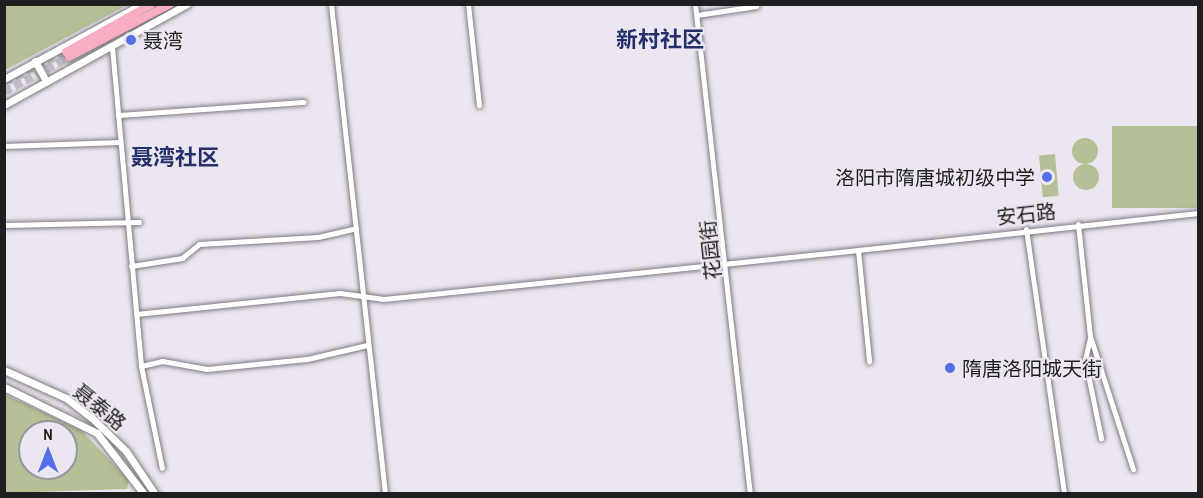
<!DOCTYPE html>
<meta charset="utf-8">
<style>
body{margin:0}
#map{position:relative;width:1203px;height:498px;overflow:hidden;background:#ebe6ef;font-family:"Archivo Narrow","Noto Sans SC",sans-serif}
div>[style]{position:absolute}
.green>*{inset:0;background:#b6c096;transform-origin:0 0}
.round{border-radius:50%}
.primary-tunnel>*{height:8px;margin-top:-4px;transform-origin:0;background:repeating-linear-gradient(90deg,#c2bec6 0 8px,transparent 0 12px)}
.roads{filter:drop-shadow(0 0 2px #7f7a82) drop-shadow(0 0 2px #7f7a82)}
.minor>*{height:5px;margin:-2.5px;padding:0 2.5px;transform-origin:2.5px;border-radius:2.5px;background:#fff}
.secondary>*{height:7px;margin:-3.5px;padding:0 3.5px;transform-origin:3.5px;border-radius:3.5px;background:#fff}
.primary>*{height:8px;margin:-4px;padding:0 4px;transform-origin:4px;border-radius:4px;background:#f8adc3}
.dots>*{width:16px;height:16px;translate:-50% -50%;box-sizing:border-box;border:3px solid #ebe6ef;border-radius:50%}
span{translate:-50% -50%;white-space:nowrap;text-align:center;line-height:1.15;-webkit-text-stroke:4.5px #ebe6ef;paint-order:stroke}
.poi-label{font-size:20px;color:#1f1e21}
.left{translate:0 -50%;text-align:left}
.right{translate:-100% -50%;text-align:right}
.street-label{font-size:20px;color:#1f1e21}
.quarter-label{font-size:22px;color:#233069;font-weight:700}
.frame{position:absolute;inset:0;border:6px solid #1f1e21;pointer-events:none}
.north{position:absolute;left:18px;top:420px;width:60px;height:60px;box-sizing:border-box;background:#ebe6ef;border:2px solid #99969d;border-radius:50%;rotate:0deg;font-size:16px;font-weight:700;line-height:24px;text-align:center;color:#1f1e21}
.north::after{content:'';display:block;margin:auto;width:21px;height:27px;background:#546fe4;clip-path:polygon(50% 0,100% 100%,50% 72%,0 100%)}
</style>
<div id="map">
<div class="green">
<i style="clip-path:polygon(5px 4px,127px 4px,127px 5px,5px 70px)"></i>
<i style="left:1198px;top:126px;width:82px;height:86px;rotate:90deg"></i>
<i class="round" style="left:1072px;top:138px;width:26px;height:26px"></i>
<i style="left:1055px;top:154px;width:42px;height:16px;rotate:85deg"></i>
<i class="round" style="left:1073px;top:164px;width:26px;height:26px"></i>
<i style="clip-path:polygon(evenodd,4px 394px,81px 430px,129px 480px,127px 489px,5px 493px,4px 394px,30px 432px,66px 432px,66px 468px,30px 468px,30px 432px)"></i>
</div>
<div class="primary-tunnel">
<i style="left:4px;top:82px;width:69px;rotate:-25.8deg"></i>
<i style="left:4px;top:92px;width:74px;rotate:-28.3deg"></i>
</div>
<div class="roads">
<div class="minor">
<i style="left:331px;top:4px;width:493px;rotate:83.7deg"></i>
<i style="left:468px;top:4px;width:102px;rotate:83.8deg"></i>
<i style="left:695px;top:4px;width:493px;rotate:83.6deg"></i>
<i style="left:697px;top:15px;width:60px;rotate:-8.7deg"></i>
<i style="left:112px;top:47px;width:320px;rotate:84.8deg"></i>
<i style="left:141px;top:366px;width:104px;rotate:78.4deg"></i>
<i style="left:118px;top:115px;width:186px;rotate:-4deg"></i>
<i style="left:4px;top:146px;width:116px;rotate:-2deg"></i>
<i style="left:1078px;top:224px;width:113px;rotate:83.9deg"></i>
<i style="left:1090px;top:336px;width:140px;rotate:72.1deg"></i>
<i style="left:4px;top:225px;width:135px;rotate:-1.3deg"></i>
<i style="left:1026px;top:229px;width:268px;rotate:81.8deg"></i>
<i style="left:858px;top:250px;width:342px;rotate:-6.2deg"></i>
<i style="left:131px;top:266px;width:52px;rotate:-8.9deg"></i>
<i style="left:182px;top:258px;width:22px;rotate:-39deg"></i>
<i style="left:199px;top:244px;width:119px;rotate:-3.4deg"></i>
<i style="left:318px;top:237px;width:39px;rotate:-13deg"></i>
<i style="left:136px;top:314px;width:205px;rotate:-5.9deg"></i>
<i style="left:340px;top:293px;width:44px;rotate:7.8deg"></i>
<i style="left:384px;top:299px;width:477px;rotate:-5.9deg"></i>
<i style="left:858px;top:250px;width:112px;rotate:84.3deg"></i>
<i style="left:1090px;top:338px;width:23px;rotate:103deg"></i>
<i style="left:1085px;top:360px;width:80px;rotate:78.4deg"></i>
<i style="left:141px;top:366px;width:22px;rotate:-13deg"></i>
<i style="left:162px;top:361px;width:46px;rotate:10.1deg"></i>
<i style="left:207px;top:369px;width:100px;rotate:-5.7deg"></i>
<i style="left:307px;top:359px;width:62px;rotate:-13.1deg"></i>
</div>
<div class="secondary">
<i style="left:35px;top:61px;width:23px;rotate:61deg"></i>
<i style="left:4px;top:79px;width:157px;rotate:-28.5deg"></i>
<i style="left:4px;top:105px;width:209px;rotate:-28.9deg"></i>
<i style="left:4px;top:370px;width:68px;rotate:24.3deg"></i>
<i style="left:66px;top:398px;width:33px;rotate:38deg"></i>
<i style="left:92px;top:418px;width:47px;rotate:44.1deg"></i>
<i style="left:126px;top:451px;width:52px;rotate:56deg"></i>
<i style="left:4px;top:387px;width:104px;rotate:26.3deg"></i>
<i style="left:97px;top:433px;width:77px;rotate:52.4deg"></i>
</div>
<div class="primary">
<i style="left:66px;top:52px;width:98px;rotate:-29.2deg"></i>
<i style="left:69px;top:57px;width:114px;rotate:-27.7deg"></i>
</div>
</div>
<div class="dots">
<i style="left:131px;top:40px;background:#546fe4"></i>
<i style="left:1047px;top:177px;background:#546fe4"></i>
<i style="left:950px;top:368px;background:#546fe4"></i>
</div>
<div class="poi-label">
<span class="left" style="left:143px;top:40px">聂湾</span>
<span class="right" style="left:1035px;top:177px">洛阳市隋唐城初级中学</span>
<span class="left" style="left:962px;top:368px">隋唐洛阳城天街</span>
</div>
<div class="street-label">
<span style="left:1026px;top:214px;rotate:-6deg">安石路</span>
<span style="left:710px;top:250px;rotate:-96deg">花园街</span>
<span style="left:100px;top:407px;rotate:39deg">聂泰路</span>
</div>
<div class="quarter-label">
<span style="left:660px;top:40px">新村社区</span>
<span style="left:175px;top:158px">聂湾社区</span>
</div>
<div class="frame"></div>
<div class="north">N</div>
</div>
